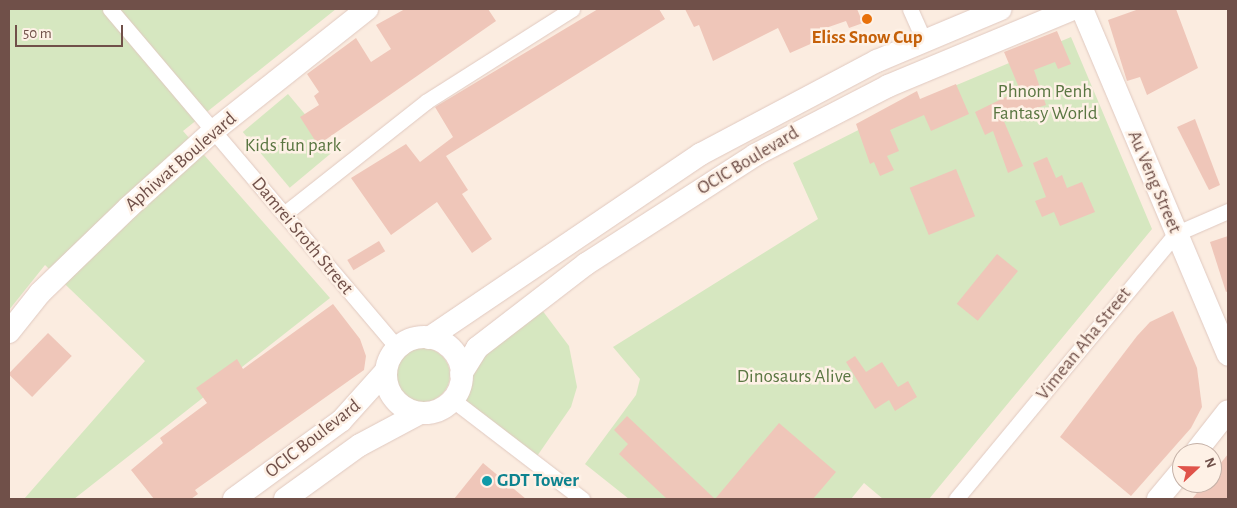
<!DOCTYPE html>
<style>
body{margin:0}
#map{position:relative;width:1237px;height:508px;overflow:hidden;background:#fbece0;font-family:"Alegreya Sans",sans-serif}
div>[style]{position:absolute}
.green>*{inset:0;background:#d6e7c0;transform-origin:0 0}
.round{border-radius:50%}
.building>*{inset:0;background:#efc6b9;transform-origin:0 0}
.roads{filter:drop-shadow(0 0 1px #e0c9c0) drop-shadow(0 0 1px #e0c9c0)}
.street>*{height:15px;margin:-7.5px;padding:0 7.5px;transform-origin:7.5px;border-radius:7.5px;background:#fff}
.secondary>*{height:22px;margin:-11px;padding:0 11px;transform-origin:11px;border-radius:11px;background:#fff}
.secondary>.ring{margin:-11px;padding:0;box-sizing:content-box;background:none;border:22px solid #fff;border-radius:50%}
.dots>*{width:14px;height:14px;translate:-50% -50%;box-sizing:border-box;border:2px solid #fef1e6;border-radius:50%}
span{translate:-50% -50%;white-space:nowrap;text-align:center;line-height:1.15;-webkit-text-stroke:5px #fef1e6;paint-order:stroke}
.food-label{font-size:19px;color:#c56008;font-weight:700}
.park-label{font-size:19px;color:#5a7642}
.street-label{font-size:19px;color:#705049}
.culture-label{font-size:19px;color:#0d838f;font-weight:700}
.left{translate:0 -50%;text-align:left}
.frame{position:absolute;inset:0;border:10px solid #705049;pointer-events:none}
.north{position:absolute;left:1172px;top:443px;width:50px;height:50px;box-sizing:border-box;background:#fef1e6;border:1px solid #c5b1a7;border-radius:50%;rotate:69deg;font-size:14px;font-weight:700;line-height:20px;text-align:center;color:#705049}
.north::after{content:'';display:block;margin:auto;width:18px;height:22px;background:#e0534a;clip-path:polygon(50% 0,100% 100%,50% 72%,0 100%)}
.scale{position:absolute;left:15px;top:25px;width:108px;height:22px;box-sizing:border-box;border:2px solid #705049;border-top:0;padding-left:6px;font-size:15px;line-height:18px;white-space:nowrap;color:#705049;-webkit-text-stroke:4px #fef1e6;paint-order:stroke}
</style>
<div id="map">
<div class="green">
<i style="clip-path:polygon(9px 9px,336px 9px,183px 131px,330px 298px,74px 499px,24px 499px,145px 361px,45px 265px,9px 310px)"></i>
<i style="clip-path:polygon(1071px 37px,1152px 229px,929px 499px,883px 499px,864px 483px,851px 499px,629px 499px,585px 464px,636px 395px,640px 379px,613px 347px,818px 219px,793px 163px,902px 108px)"></i>
<i style="left:288px;top:94px;width:73px;height:59px;rotate:50deg"></i>
<i style="clip-path:polygon(536px 302px,569px 346px,577px 387px,571px 407px,533px 462px,453px 400px,461px 374px)"></i>
<i class="round" style="left:396px;top:348px;width:54px;height:54px"></i>
</div>
<div class="building">
<i style="clip-path:polygon(405px 9px,488px 9px,496px 21px,318px 145px,300px 117px,319px 105px,314px 96px,319px 92px,307px 74px,356px 38px,371px 62px,391px 49px,376px 25px)"></i>
<i style="clip-path:polygon(598px 9px,659px 9px,665px 19px,446px 156px,468px 190px,462px 194px,492px 239px,472px 253px,437px 202px,391px 235px,351px 178px,406px 144px,420px 162px,453px 137px,435px 107px)"></i>
<i style="clip-path:polygon(685px 9px,857px 9px,863px 23px,849px 28px,846px 21px,820px 30px,824px 38px,790px 53px,778px 28px,713px 61px,699px 25px,694px 27px)"></i>
<i style="clip-path:polygon(1139px 9px,1176px 9px,1198px 68px,1147px 95px,1140px 77px,1127px 81px,1108px 20px)"></i>
<i style="clip-path:polygon(1057px 31px,1071px 64px,1058px 69px,1055px 62px,1034px 70px,1046px 105px,1003px 119px,1023px 166px,1008px 173px,993px 131px,985px 135px,975px 112px,1020px 90px,1004px 52px)"></i>
<i style="clip-path:polygon(956px 84px,969px 114px,931px 131px,924px 115px,890px 130px,899px 151px,887px 156px,894px 170px,880px 176px,874px 162px,870px 164px,856px 124px,917px 91px,920px 99px)"></i>
<i style="clip-path:polygon(1195px 119px,1220px 185px,1209px 190px,1177px 127px)"></i>
<i style="clip-path:polygon(1047px 157px,1056px 178px,1062px 175px,1067px 188px,1082px 182px,1095px 212px,1060px 226px,1054px 212px,1042px 217px,1035px 201px,1046px 197px,1033px 163px)"></i>
<i style="left:956px;top:169px;width:51px;height:50px;rotate:68deg"></i>
<i style="clip-path:polygon(1228px 236px,1228px 291px,1226px 292px,1210px 242px)"></i>
<i style="left:379px;top:241px;width:12px;height:37px;rotate:59deg"></i>
<i style="left:997px;top:254px;width:27px;height:64px;rotate:39deg"></i>
<i style="clip-path:polygon(333px 304px,360px 339px,366px 356px,364px 370px,195px 490px,198px 494px,191px 499px,154px 499px,131px 470px,163px 443px,160px 438px,207px 403px,196px 388px,237px 359px,243px 369px)"></i>
<i style="clip-path:polygon(1173px 311px,1197px 368px,1202px 407px,1191px 428px,1131px 496px,1060px 437px,1137px 336px,1150px 322px)"></i>
<i style="left:48px;top:333px;width:33px;height:57px;rotate:44deg"></i>
<i style="clip-path:polygon(855px 356px,866px 372px,882px 362px,898px 387px,908px 381px,917px 397px,895px 411px,889px 400px,875px 409px,846px 362px)"></i>
<i style="clip-path:polygon(627px 416px,715px 499px,779px 423px,836px 472px,813px 499px,667px 499px,619px 454px,628px 444px,614px 430px)"></i>
<i style="clip-path:polygon(1228px 454px,1228px 499px,1192px 499px,1205px 483px,1212px 483px,1212px 474px)"></i>
<i style="clip-path:polygon(483px 463px,526px 499px,454px 499px)"></i>
</div>
<div class="roads">
<div class="street">
<i style="left:110px;top:9px;width:444px;rotate:49.7deg"></i>
<i style="left:910px;top:9px;width:35px;rotate:66deg"></i>
<i style="left:284px;top:214px;width:182px;rotate:-38.3deg"></i>
<i style="left:427px;top:101px;width:172px;rotate:-32.4deg"></i>
<i style="left:453px;top:400px;width:163px;rotate:37.5deg"></i>
<i style="left:956px;top:499px;width:344px;rotate:-50.4deg"></i>
<i style="left:1175px;top:234px;width:58px;rotate:-23.5deg"></i>
</div>
<div class="secondary">
<i style="left:1082px;top:9px;width:375px;rotate:67.1deg"></i>
<i style="left:9px;top:332px;width:50px;rotate:-51.5deg"></i>
<i style="left:40px;top:293px;width:124px;rotate:-44deg"></i>
<i style="left:129px;top:207px;width:112px;rotate:-42.1deg"></i>
<i style="left:212px;top:132px;width:198px;rotate:-38.4deg"></i>
<i class="ring" style="left:386px;top:337px;width:54px;height:54px"></i>
<i style="left:429px;top:338px;width:328px;rotate:-34.1deg"></i>
<i style="left:701px;top:154px;width:199px;rotate:-27.9deg"></i>
<i style="left:877px;top:61px;width:134px;rotate:-22.8deg"></i>
<i style="left:461px;top:374px;width:31px;rotate:-58deg"></i>
<i style="left:477px;top:348px;width:138px;rotate:-37.6deg"></i>
<i style="left:586px;top:264px;width:201px;rotate:-32.8deg"></i>
<i style="left:755px;top:155px;width:150px;rotate:-27.4deg"></i>
<i style="left:888px;top:86px;width:200px;rotate:-22.6deg"></i>
<i style="left:1195px;top:453px;width:53px;rotate:-51.8deg"></i>
<i style="left:234px;top:499px;width:132px;rotate:-36.1deg"></i>
<i style="left:341px;top:421px;width:67px;rotate:-48deg"></i>
<i style="left:285px;top:499px;width:92px;rotate:-35.8deg"></i>
<i style="left:360px;top:445px;width:68px;rotate:-28.1deg"></i>
<i style="left:1158px;top:499px;width:38px;rotate:-50deg"></i>
</div>
</div>
<div class="dots">
<i style="left:867px;top:19px;background:#e8710a"></i>
<i style="left:487px;top:481px;background:#0f9aa8"></i>
</div>
<div class="food-label">
<span style="left:867px;top:38px">Eliss Snow Cup</span>
</div>
<div class="park-label">
<span style="left:1045px;top:103px">Phnom Penh<br>Fantasy World</span>
<span style="left:293px;top:146px">Kids fun park</span>
<span style="left:794px;top:377px">Dinosaurs Alive</span>
</div>
<div class="street-label">
<span style="left:748px;top:161px;rotate:-31deg">OCIC Boulevard</span>
<span style="left:181px;top:162px;rotate:-41deg">Aphiwat Boulevard</span>
<span style="left:1154px;top:182px;rotate:67deg">Au Veng Street</span>
<span style="left:302px;top:236px;rotate:50deg">Damrei Sroth Street</span>
<span style="left:1084px;top:344px;rotate:-51deg">Vimean Aha Street</span>
<span style="left:313px;top:439px;rotate:-38deg">OCIC Boulevard</span>
</div>
<div class="culture-label">
<span class="left" style="left:497px;top:481px">GDT Tower</span>
</div>
<div class="frame"></div>
<div class="north">N</div>
<div class="scale">50 m</div>
</div>
